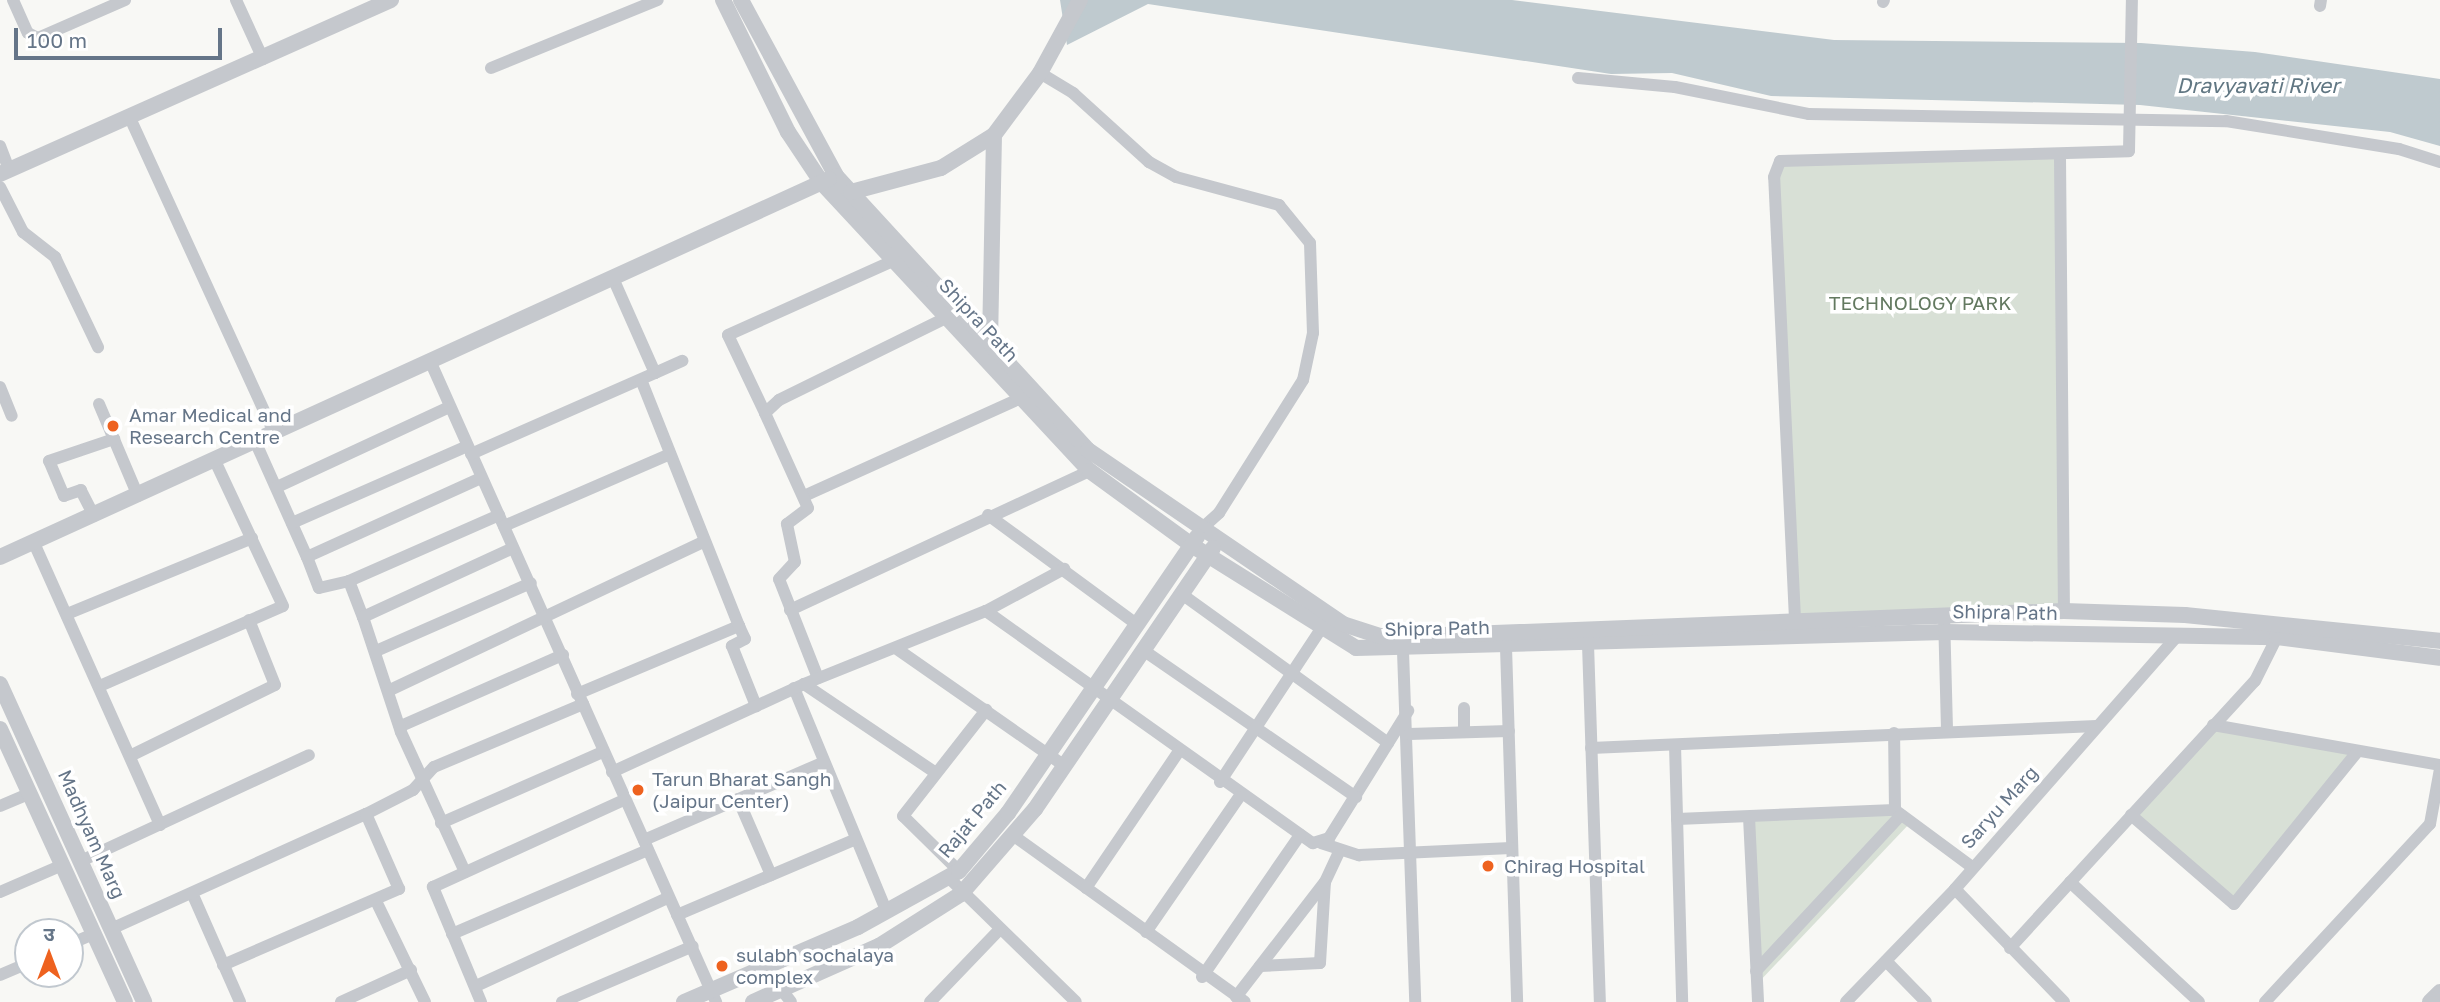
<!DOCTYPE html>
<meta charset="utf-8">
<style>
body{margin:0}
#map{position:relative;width:2440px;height:1002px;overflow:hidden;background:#f8f8f5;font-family:"Golos Text","Noto Sans Devanagari",sans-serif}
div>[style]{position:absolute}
.green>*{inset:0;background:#d8e0d6}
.water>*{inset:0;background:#bfcacf}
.minor>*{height:12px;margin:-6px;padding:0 6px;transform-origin:6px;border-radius:6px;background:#c5c8cd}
.tertiary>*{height:16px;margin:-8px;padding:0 8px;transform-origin:8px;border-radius:8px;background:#c5c8cd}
.minor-bridge>*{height:12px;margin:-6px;padding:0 6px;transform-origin:6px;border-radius:6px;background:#c5c8cd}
.dots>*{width:19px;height:19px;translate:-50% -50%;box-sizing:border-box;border:4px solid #fff;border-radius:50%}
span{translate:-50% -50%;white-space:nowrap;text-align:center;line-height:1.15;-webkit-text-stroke:7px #fff;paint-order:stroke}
.park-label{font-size:19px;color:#637960}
.street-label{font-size:19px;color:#657588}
.poi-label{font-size:19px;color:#657588}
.left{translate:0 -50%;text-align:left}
.water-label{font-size:21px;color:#617783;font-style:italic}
.north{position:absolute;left:14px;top:918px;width:70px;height:70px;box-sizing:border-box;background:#fff;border:2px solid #c1c8cf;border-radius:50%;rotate:0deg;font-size:19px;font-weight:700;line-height:28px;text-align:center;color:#657588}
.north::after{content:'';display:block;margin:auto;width:24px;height:32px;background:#ee621f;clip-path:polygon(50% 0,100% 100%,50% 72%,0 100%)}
.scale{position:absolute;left:14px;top:28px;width:208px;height:32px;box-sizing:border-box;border:4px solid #657588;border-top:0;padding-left:9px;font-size:21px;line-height:24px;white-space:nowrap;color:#657588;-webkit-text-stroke:5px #fff;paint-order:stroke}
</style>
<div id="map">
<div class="green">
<i style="clip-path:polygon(2060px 157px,2064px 611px,1795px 619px,1774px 177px,1780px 161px)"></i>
<i style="clip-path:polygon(2213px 725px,2358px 751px,2234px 904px,2131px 815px)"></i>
<i style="clip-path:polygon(1895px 810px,1911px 822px,1757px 984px,1749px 817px)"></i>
</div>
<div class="water">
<i style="clip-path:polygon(1060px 0,1512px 0,1834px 40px,2141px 43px,2255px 52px,2440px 79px,2440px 146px,2390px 132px,2140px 105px,1771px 96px,1672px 73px,1611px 74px,1148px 4px,1067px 45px)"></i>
</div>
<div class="minor">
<i style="left:13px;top:0;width:36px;rotate:66deg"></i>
<i style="left:28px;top:33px;width:11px;rotate:27deg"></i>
<i style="left:38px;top:38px;width:95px;rotate:-23.6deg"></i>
<i style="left:236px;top:0;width:65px;rotate:65.4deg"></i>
<i style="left:1883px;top:2px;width:2px;rotate:-63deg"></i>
<i style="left:2320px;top:6px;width:6px;rotate:-81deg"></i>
<i style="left:491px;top:68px;width:180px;rotate:-22.2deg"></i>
<i style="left:1040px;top:73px;width:39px;rotate:31deg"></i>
<i style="left:1073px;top:93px;width:103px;rotate:42.2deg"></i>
<i style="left:1149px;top:162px;width:31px;rotate:29deg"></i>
<i style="left:1176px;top:177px;width:107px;rotate:15.2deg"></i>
<i style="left:1279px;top:205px;width:49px;rotate:50.8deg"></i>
<i style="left:1310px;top:243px;width:90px;rotate:88.1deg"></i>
<i style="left:1313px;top:333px;width:48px;rotate:102deg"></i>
<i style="left:1303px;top:380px;width:157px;rotate:122.3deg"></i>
<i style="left:1219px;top:513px;width:24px;rotate:138deg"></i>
<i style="left:1578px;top:78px;width:97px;rotate:5.3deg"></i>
<i style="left:1675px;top:87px;width:137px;rotate:11.4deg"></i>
<i style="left:1809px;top:114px;width:417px;rotate:1deg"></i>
<i style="left:2226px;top:121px;width:175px;rotate:9.2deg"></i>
<i style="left:2399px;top:149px;width:43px;rotate:17.6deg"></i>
<i style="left:130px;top:118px;width:345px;rotate:65.4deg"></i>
<i style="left:0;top:146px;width:26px;rotate:69deg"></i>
<i style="left:2060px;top:157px;width:454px;rotate:89.5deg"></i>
<i style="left:0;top:187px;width:51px;rotate:62.9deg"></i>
<i style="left:23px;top:232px;width:41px;rotate:38deg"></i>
<i style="left:55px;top:257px;width:100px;rotate:64.5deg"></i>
<i style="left:431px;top:363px;width:700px;rotate:65.96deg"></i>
<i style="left:655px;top:373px;width:30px;rotate:-24deg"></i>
<i style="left:0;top:387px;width:31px;rotate:68deg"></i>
<i style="left:99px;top:404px;width:100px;rotate:67deg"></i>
<i style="left:765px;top:413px;width:86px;rotate:-115.4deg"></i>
<i style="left:728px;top:335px;width:183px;rotate:-24.2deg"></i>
<i style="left:255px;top:441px;width:127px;rotate:65.9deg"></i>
<i style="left:471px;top:454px;width:201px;rotate:-23.8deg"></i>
<i style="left:655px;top:373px;width:104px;rotate:-113.9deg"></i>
<i style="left:481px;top:478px;width:191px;rotate:155.6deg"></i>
<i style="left:307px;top:557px;width:33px;rotate:69deg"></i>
<i style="left:319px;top:588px;width:31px;rotate:-13deg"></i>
<i style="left:349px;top:581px;width:164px;rotate:-23.7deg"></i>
<i style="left:277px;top:487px;width:190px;rotate:-24.9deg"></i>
<i style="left:804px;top:496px;width:240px;rotate:-24.3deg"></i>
<i style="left:988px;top:515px;width:186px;rotate:36.3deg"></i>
<i style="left:94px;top:516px;width:29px;rotate:-117deg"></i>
<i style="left:81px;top:490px;width:18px;rotate:161deg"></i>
<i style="left:64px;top:496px;width:38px;rotate:-113deg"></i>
<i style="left:49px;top:461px;width:69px;rotate:-18.7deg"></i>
<i style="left:292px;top:523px;width:191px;rotate:-23.7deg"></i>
<i style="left:504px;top:526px;width:181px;rotate:-23.4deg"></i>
<i style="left:34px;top:543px;width:309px;rotate:65.9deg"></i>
<i style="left:349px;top:581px;width:39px;rotate:69deg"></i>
<i style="left:1183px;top:595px;width:253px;rotate:35.8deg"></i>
<i style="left:790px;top:610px;width:331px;rotate:-24.9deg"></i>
<i style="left:986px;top:611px;width:401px;rotate:35.4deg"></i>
<i style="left:1313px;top:843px;width:17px;rotate:-17deg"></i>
<i style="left:1329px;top:838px;width:150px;rotate:-58.1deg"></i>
<i style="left:67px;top:614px;width:200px;rotate:-22.3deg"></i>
<i style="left:1944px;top:615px;width:114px;rotate:88.5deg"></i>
<i style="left:1795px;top:619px;width:442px;rotate:-92.7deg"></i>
<i style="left:1774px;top:177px;width:17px;rotate:-69deg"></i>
<i style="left:1780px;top:161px;width:349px;rotate:-1.6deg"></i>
<i style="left:739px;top:626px;width:14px;rotate:65deg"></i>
<i style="left:745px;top:639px;width:15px;rotate:152deg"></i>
<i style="left:732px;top:646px;width:65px;rotate:68.2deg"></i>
<i style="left:1588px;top:644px;width:358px;rotate:88.1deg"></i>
<i style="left:1506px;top:647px;width:355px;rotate:88.2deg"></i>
<i style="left:897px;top:649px;width:201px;rotate:34.9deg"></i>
<i style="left:1143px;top:650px;width:259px;rotate:34.6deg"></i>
<i style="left:376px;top:651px;width:169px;rotate:-23.7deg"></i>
<i style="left:1403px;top:651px;width:351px;rotate:88deg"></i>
<i style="left:818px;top:678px;width:106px;rotate:-111.5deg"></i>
<i style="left:779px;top:579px;width:23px;rotate:-47deg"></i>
<i style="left:795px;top:562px;width:39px;rotate:-102deg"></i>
<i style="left:787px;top:524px;width:26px;rotate:-37deg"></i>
<i style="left:808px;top:508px;width:104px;rotate:-114.4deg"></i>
<i style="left:765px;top:413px;width:19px;rotate:-43deg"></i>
<i style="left:779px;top:400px;width:188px;rotate:-26.2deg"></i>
<i style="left:804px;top:684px;width:156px;rotate:34deg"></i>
<i style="left:102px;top:685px;width:197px;rotate:-23.6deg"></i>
<i style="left:283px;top:606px;width:160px;rotate:-115.1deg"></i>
<i style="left:794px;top:688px;width:243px;rotate:67.5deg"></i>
<i style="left:390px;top:690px;width:348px;rotate:-25.3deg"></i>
<i style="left:577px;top:694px;width:176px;rotate:-22.8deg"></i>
<i style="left:739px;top:626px;width:265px;rotate:-111.7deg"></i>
<i style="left:1464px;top:708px;width:24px;rotate:90deg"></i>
<i style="left:2213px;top:725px;width:230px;rotate:10deg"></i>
<i style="left:401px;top:726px;width:177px;rotate:-23.7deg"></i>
<i style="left:1409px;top:734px;width:100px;rotate:-1.7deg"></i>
<i style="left:1675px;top:745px;width:257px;rotate:88.4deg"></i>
<i style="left:1591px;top:748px;width:506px;rotate:-2.49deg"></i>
<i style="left:132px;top:755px;width:159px;rotate:-26.1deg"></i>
<i style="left:275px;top:685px;width:70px;rotate:-111.8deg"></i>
<i style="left:612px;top:772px;width:211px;rotate:-24.6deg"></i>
<i style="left:804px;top:684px;width:196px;rotate:-21.9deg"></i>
<i style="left:986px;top:611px;width:89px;rotate:-28.3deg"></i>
<i style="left:1220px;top:782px;width:183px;rotate:-56.6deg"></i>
<i style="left:738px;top:799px;width:83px;rotate:66.5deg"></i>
<i style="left:0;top:806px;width:33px;rotate:-23deg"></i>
<i style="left:1895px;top:810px;width:96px;rotate:36.5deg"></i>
<i style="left:2131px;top:815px;width:136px;rotate:40.8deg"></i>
<i style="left:2234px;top:904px;width:197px;rotate:-51deg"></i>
<i style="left:1749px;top:817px;width:185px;rotate:87.2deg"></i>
<i style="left:1677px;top:819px;width:218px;rotate:-2.4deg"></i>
<i style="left:1895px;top:810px;width:77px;rotate:-90.7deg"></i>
<i style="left:441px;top:823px;width:177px;rotate:-23.7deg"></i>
<i style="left:1014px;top:836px;width:284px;rotate:35.7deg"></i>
<i style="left:644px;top:840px;width:196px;rotate:-23.4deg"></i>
<i style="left:1321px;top:843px;width:40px;rotate:18deg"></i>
<i style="left:1359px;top:855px;width:152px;rotate:-2.6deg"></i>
<i style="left:83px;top:860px;width:249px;rotate:-24.9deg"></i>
<i style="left:959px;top:871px;width:78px;rotate:-135.5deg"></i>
<i style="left:903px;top:816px;width:135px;rotate:-51.9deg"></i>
<i style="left:465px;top:872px;width:154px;rotate:-114.6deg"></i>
<i style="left:401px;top:732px;width:121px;rotate:-108.3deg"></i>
<i style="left:363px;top:617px;width:165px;rotate:-24.7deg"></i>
<i style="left:949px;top:878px;width:177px;rotate:44.3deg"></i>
<i style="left:2070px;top:882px;width:176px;rotate:42.9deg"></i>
<i style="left:1086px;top:888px;width:166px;rotate:-55.8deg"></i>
<i style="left:1955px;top:889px;width:157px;rotate:46deg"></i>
<i style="left:0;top:892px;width:68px;rotate:-23.5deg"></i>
<i style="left:192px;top:893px;width:119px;rotate:66.2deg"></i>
<i style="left:376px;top:901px;width:112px;rotate:64.1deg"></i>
<i style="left:677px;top:915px;width:194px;rotate:-23deg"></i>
<i style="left:111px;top:929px;width:280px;rotate:-24.3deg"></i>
<i style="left:366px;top:814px;width:53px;rotate:-27.1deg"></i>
<i style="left:413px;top:790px;width:31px;rotate:-48deg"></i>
<i style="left:434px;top:767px;width:162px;rotate:-22.9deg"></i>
<i style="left:1146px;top:932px;width:164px;rotate:-55.4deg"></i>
<i style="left:452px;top:934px;width:213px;rotate:-23.2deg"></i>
<i style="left:70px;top:944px;width:26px;rotate:-23deg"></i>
<i style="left:2010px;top:948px;width:362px;rotate:-47.5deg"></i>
<i style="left:2255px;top:681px;width:49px;rotate:-63.4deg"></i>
<i style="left:1886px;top:961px;width:57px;rotate:45.7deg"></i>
<i style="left:223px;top:965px;width:192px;rotate:-23.4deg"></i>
<i style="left:399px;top:889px;width:82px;rotate:-113.7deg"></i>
<i style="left:1260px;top:966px;width:60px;rotate:-2.9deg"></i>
<i style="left:1320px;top:963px;width:81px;rotate:-86.5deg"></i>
<i style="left:1756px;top:971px;width:213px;rotate:-47.1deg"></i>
<i style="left:0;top:975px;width:30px;rotate:-23deg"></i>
<i style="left:1202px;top:977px;width:173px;rotate:-55.4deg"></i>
<i style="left:476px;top:986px;width:210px;rotate:-24.7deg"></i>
<i style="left:781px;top:989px;width:16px;rotate:52deg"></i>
<i style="left:1236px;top:997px;width:145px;rotate:-52.3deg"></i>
<i style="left:1325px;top:882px;width:33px;rotate:-65deg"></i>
<i style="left:341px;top:1002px;width:77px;rotate:-24.6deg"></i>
<i style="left:481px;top:1002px;width:125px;rotate:-112.7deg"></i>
<i style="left:433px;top:887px;width:210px;rotate:-24.5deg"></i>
<i style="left:562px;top:1002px;width:142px;rotate:-23.1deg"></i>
<i style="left:930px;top:1002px;width:101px;rotate:-46.2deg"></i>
<i style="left:1846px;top:1002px;width:157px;rotate:-46deg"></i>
<i style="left:1955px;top:889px;width:338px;rotate:-48.7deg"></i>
<i style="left:2265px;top:1002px;width:243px;rotate:-47.2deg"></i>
<i style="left:2430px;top:824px;width:56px;rotate:-79.7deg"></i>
</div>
<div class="tertiary">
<i style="left:723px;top:0;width:147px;rotate:63.8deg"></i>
<i style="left:788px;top:132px;width:61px;rotate:56.3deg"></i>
<i style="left:822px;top:183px;width:393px;rotate:47.1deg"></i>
<i style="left:1090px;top:471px;width:127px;rotate:36.1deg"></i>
<i style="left:1193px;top:546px;width:192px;rotate:32deg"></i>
<i style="left:1356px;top:648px;width:590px;rotate:-1.55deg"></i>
<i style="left:1946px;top:632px;width:331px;rotate:0.9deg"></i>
<i style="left:2277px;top:637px;width:164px;rotate:7.3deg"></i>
<i style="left:741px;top:0;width:200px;rotate:61.6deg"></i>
<i style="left:836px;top:176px;width:372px;rotate:47.4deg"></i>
<i style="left:1088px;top:450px;width:309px;rotate:34.3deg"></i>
<i style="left:1343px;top:624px;width:40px;rotate:18deg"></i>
<i style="left:1381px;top:636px;width:37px"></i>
<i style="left:1418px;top:636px;width:646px;rotate:-2.22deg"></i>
<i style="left:2064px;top:611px;width:121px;rotate:1.9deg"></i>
<i style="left:2185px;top:615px;width:256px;rotate:5.8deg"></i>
<i style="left:0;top:174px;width:428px;rotate:-24deg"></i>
<i style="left:851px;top:192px;width:93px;rotate:-14.9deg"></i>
<i style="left:941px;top:168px;width:62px;rotate:-31.9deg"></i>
<i style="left:994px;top:135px;width:77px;rotate:-53.4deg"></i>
<i style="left:1040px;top:73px;width:83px;rotate:-61.3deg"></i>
<i style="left:990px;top:343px;width:208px;rotate:-88.9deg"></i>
<i style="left:0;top:557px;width:911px;rotate:-24.51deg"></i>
<i style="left:0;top:684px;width:349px;rotate:65.6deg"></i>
<i style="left:0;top:729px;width:300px;rotate:65.4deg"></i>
<i style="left:684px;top:1002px;width:189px;rotate:-23.3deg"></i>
<i style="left:858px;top:927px;width:115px;rotate:-29deg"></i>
<i style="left:959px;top:871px;width:76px;rotate:-49.8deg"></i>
<i style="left:1008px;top:813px;width:335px;rotate:-55.6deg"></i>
<i style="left:753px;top:1002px;width:138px;rotate:-24deg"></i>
<i style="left:879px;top:946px;width:97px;rotate:-32.4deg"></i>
<i style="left:961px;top:894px;width:113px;rotate:-49deg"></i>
<i style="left:1035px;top:809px;width:316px;rotate:-55.7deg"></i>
<i style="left:2430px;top:1002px;width:14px;rotate:-45deg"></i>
</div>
<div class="minor-bridge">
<i style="left:2129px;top:151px;width:151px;rotate:-88.9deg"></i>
</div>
<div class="dots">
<i style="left:113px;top:426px;background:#ee621f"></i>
<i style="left:638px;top:790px;background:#ee621f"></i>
<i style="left:1488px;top:866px;background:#ee621f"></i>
<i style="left:722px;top:966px;background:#ee621f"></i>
</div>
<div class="park-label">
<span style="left:1920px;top:303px">TECHNOLOGY PARK</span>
</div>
<div class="street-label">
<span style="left:979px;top:320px;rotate:47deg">Shipra Path</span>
<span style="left:2005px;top:612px;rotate:1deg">Shipra Path</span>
<span style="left:1437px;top:628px;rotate:-1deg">Shipra Path</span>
<span style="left:1999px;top:807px;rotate:-48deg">Saryu Marg</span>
<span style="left:972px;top:819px;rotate:-50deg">Rajat Path</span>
<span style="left:92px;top:834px;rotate:66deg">Madhyam Marg</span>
</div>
<div class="poi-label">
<span class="left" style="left:129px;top:426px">Amar Medical and<br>Research Centre</span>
<span class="left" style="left:652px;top:790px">Tarun Bharat Sangh<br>(Jaipur Center)</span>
<span class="left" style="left:1504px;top:866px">Chirag Hospital</span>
<span class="left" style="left:736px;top:966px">sulabh sochalaya<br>complex</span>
</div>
<div class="water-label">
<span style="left:2258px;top:85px">Dravyavati River</span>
</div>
<div class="north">उ</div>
<div class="scale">100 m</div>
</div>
